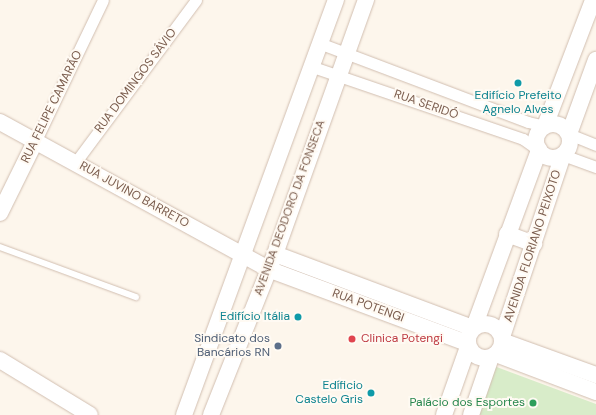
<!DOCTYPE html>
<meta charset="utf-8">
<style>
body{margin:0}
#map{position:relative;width:596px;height:415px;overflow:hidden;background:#fdf6ec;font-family:"DM Sans",sans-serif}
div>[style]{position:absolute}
.green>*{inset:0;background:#d8ecc9}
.roads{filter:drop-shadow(0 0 1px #d1beb0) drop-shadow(0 0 1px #d1beb0)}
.lane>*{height:5.5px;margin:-2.75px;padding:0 2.75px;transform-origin:2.75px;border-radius:2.75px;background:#fff}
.street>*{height:11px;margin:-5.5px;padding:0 5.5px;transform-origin:5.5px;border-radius:5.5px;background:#fff}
.secondary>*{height:16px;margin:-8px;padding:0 8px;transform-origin:8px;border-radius:8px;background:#fff}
.secondary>.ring{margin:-8px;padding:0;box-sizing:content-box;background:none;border:16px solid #fff;border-radius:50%}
.dots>*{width:11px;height:11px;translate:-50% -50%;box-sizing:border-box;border:2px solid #fffaf3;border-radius:50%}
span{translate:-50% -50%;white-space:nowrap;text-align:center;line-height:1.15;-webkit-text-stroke:4px #fffaf3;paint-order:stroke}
.street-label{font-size:12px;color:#7a5c4d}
.culture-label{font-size:12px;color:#0d838f}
.right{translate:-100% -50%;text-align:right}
.service-label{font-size:12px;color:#4e5e75}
.health-label{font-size:12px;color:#be3a42}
.left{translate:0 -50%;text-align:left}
.leisure-label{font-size:12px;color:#27864d}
</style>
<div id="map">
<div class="green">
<i style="clip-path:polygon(494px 366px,596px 404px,596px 415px,477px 415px)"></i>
</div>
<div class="roads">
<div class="lane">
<i style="left:0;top:247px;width:145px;rotate:20.2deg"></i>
</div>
<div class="street">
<i style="left:319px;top:43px;width:223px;rotate:20.7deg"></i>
<i style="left:528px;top:122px;width:17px;rotate:13deg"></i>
<i style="left:310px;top:66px;width:225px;rotate:18.9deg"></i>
<i style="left:523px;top:139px;width:19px;rotate:35deg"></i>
<i style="left:569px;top:134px;width:29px;rotate:22deg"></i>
<i style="left:35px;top:142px;width:157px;rotate:-64.4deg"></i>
<i style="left:563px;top:155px;width:35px;rotate:20deg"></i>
<i style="left:75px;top:163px;width:203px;rotate:-53.4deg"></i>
</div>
<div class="secondary">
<i style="left:0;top:122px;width:306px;rotate:28.7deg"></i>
<i style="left:268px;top:269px;width:212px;rotate:20.4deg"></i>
<i class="ring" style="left:536px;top:124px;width:18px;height:18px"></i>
<i style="left:545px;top:126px;width:135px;rotate:-69.1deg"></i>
<i style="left:569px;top:134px;width:79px;rotate:-70deg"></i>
<i style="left:0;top:213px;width:79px;rotate:-63.8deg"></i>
<i style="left:507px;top:234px;width:29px;rotate:20deg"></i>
<i style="left:275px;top:254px;width:211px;rotate:20.5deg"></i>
<i class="ring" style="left:468px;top:324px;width:18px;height:18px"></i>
<i style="left:474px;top:327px;width:189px;rotate:-69.8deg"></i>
<i style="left:502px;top:337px;width:192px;rotate:-71.5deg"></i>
<i style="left:502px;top:341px;width:100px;rotate:19.9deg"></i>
<i style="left:496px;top:354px;width:107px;rotate:20.8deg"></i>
<i style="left:0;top:360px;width:105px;rotate:31.4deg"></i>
<i style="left:184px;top:415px;width:442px;rotate:-69.9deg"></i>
<i style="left:211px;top:415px;width:173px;rotate:-68.3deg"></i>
<i style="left:275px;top:254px;width:270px;rotate:-70.3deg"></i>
<i style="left:444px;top:415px;width:72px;rotate:-70.6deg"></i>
<i style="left:471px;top:415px;width:61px;rotate:-71deg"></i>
</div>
</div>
<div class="dots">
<i style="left:518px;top:83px;background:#0f9aa8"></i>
<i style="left:298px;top:317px;background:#0f9aa8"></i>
<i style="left:352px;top:339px;background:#e0444e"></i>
<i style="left:278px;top:346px;background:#5c6f8a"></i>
<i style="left:371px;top:393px;background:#0f9aa8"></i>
<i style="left:533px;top:403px;background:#2e9e5b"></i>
</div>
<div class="street-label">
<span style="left:136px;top:81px;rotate:-53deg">RUA DOMINGOS SÁVIO</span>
<span style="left:426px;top:105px;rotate:19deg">RUA SERIDÓ</span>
<span style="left:52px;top:107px;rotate:-64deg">RUA FELIPE CAMARÃO</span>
<span style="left:134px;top:195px;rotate:29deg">RUA JUVINO BARRETO</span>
<span style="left:290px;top:208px;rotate:-70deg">AVENIDA DEODORO DA FONSECA</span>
<span style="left:533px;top:246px;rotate:-72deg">AVENIDA FLORIANO PEIXOTO</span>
<span style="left:368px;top:306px;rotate:20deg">RUA POTENGI</span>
</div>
<div class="culture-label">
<span style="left:518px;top:103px">Edifício Prefeito<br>Agnelo Alves</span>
<span class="right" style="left:290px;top:317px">Edifício Itália</span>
<span class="right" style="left:363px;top:393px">Edíficio<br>Castelo Gris</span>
</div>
<div class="service-label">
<span class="right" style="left:270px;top:346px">Sindicato dos<br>Bancários RN</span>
</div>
<div class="health-label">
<span class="left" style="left:361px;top:339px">Clinica Potengi</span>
</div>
<div class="leisure-label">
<span class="right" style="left:525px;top:403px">Palácio dos Esportes</span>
</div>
</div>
